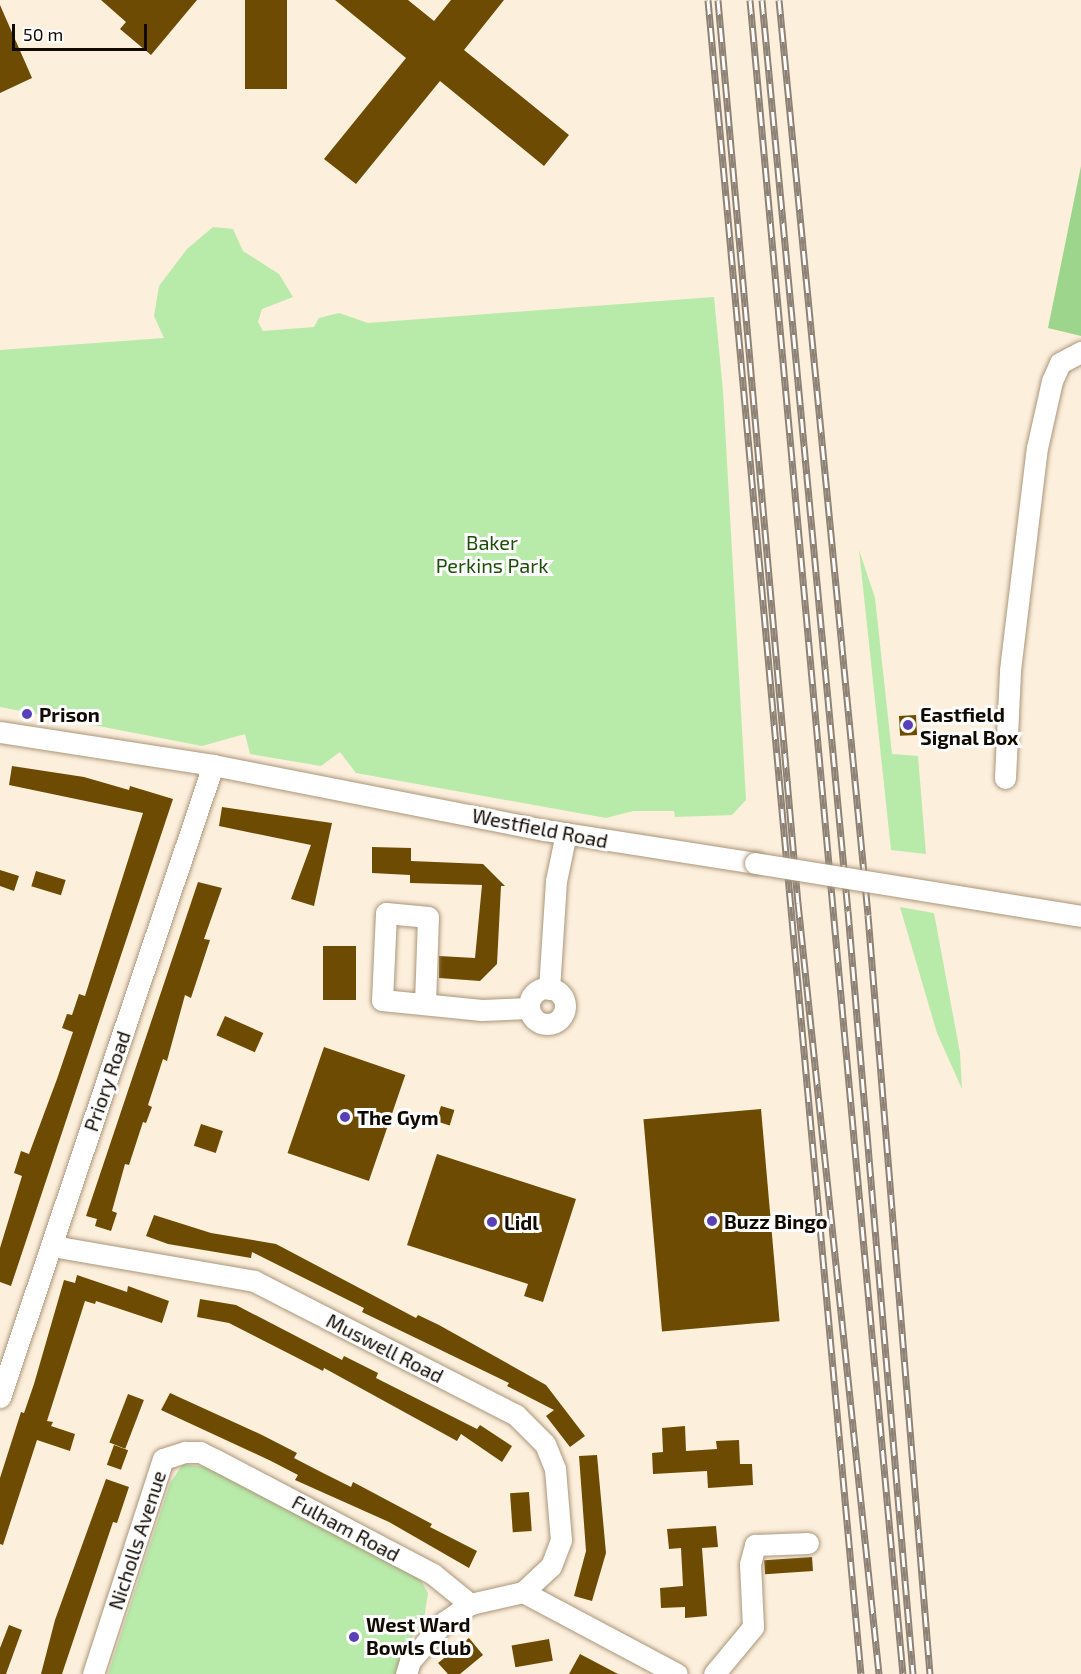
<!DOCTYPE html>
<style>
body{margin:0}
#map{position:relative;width:1081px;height:1674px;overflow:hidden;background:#fcefdc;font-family:"Exo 2",sans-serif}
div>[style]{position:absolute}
.green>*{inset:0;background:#b8eaaa}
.forest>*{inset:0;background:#9dd58d}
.building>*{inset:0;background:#6d4b03;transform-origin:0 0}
.roads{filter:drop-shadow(0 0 2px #aa9679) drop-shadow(0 0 2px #aa9679)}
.minor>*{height:21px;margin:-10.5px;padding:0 10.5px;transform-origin:10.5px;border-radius:10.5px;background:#fff}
.minor>.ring{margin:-10.5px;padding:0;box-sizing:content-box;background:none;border:21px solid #fff;border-radius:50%}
.rail>*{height:7px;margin-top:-3.5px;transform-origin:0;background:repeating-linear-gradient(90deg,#fefefe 0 14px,#8d8275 0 28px);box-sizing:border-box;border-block:2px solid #8d8275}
.bridges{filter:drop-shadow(0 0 2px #aa9679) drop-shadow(0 0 2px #aa9679)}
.minor-bridge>*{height:21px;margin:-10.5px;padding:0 10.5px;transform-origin:10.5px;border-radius:10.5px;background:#fff}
.dots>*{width:16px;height:16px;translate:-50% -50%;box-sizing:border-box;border:3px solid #fefefe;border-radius:50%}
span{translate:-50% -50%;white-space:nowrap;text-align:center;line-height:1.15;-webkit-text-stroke:6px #fefefe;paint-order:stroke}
.park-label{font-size:20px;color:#1b4f05}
.poi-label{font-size:20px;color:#110a02;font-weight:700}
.left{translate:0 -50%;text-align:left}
.street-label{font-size:20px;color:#110a02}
.scale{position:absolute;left:12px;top:24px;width:135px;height:27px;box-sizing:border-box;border:3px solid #110a02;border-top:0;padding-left:8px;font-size:18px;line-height:21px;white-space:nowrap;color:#110a02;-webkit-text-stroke:4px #fefefe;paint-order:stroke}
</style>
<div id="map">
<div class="green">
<i style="clip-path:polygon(213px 227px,233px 229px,243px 251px,279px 274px,293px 297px,262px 309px,258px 322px,263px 331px,314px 327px,319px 318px,339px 313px,368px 323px,714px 297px,723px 391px,746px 800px,732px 815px,675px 817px,674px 811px,633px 811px,606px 818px,356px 773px,340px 752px,321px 766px,250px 754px,245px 734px,202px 746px,0 707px,0 350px,164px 338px,154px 316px,159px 286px,187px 249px)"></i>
<i style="clip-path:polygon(859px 550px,875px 598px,892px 754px,918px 756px,926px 854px,891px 850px)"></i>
<i style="clip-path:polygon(900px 907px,934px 913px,960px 1053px,962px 1089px,937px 1033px)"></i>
<i style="clip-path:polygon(183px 1464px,207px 1467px,419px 1577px,428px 1593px,424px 1619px,411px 1639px,398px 1674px,108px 1674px,170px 1483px)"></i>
</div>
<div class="forest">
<i style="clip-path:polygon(1081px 166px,1081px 336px,1048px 328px)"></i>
</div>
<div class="building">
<i style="clip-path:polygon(101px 0,197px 0,151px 55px,120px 29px,126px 22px)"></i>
<i style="left:245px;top:0;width:42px;height:89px"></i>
<i style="clip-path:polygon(335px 0,408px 0,434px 21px,451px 0,504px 0,464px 50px,569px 135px,544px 166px,440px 81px,356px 184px,324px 159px,406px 58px)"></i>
<i style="clip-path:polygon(0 5px,32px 78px,0 93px)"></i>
<i style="left:916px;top:715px;width:20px;height:17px;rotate:87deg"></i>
<i style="clip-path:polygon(12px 766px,84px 777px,129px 790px,130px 786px,173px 799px,11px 1286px,0 1282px,0 1248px,22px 1176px,14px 1173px,21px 1151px,29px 1154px,57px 1079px,73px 1032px,62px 1028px,67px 1014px,72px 1015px,79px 994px,85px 996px,143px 813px,9px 785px)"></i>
<i style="clip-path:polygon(222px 807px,332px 823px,314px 906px,291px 899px,311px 845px,219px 826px)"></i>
<i style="clip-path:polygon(372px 847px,411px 848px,411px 861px,483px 864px,505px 886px,501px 886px,497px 964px,480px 981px,439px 978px,439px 956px,475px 958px,482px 885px,410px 883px,410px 875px,372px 873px)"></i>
<i style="clip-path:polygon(0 870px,19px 876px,14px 891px,0 886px)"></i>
<i style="left:36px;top:871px;width:31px;height:16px;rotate:17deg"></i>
<i style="clip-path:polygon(198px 882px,222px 888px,204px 939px,210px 940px,191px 998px,185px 995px,167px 1061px,163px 1059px,148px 1105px,152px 1107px,146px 1123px,143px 1122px,129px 1165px,125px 1164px,112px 1211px,117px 1213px,111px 1231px,95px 1226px,97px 1219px,86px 1216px)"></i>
<i style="left:323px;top:946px;width:33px;height:54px"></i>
<i style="left:225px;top:1016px;width:42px;height:21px;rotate:24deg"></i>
<i style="left:324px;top:1047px;width:86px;height:112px;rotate:19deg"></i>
<i style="left:441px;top:1106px;width:14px;height:16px;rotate:17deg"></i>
<i style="left:761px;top:1109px;width:213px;height:118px;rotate:85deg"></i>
<i style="left:201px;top:1124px;width:23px;height:23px;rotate:18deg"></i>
<i style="clip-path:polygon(437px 1154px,576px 1199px,543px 1302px,524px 1296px,528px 1284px,407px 1245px)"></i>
<i style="clip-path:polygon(154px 1215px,211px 1233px,276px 1244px,416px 1318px,418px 1315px,439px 1325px,546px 1385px,585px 1436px,570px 1447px,546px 1416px,554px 1410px,507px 1386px,509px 1383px,362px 1312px,364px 1308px,252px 1252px,251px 1258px,168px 1244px,146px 1236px)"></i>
<i style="clip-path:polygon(77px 1275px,127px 1292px,128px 1286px,169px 1301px,162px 1323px,96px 1301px,95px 1304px,85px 1301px,47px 1421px,53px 1422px,51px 1426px,75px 1434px,70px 1451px,37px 1440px,3px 1545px,0 1544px,0 1478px,21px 1412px,24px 1413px,34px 1384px,64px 1280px,75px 1283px)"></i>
<i style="clip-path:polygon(200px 1299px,236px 1305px,342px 1360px,344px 1356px,378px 1373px,376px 1378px,477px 1429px,480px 1425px,512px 1446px,502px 1462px,461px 1434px,457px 1441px,324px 1368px,323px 1371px,229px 1323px,197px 1317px)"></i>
<i style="clip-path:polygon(170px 1393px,262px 1435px,297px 1453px,294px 1458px,321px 1472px,351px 1487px,353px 1482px,432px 1524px,430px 1527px,477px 1551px,469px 1568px,389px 1522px,295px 1480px,298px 1475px,271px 1461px,161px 1410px)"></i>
<i style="left:128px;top:1394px;width:17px;height:52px;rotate:21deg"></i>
<i style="clip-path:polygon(685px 1426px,686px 1451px,717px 1449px,716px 1441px,739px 1440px,740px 1464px,752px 1464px,753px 1485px,708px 1488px,707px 1471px,653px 1474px,652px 1453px,663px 1452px,662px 1428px)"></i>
<i style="left:114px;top:1445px;width:15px;height:21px;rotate:20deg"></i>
<i style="clip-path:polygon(597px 1455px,606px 1553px,592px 1601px,574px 1596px,586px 1551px,579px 1456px)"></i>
<i style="clip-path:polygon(106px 1479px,129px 1487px,117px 1523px,113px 1522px,62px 1674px,41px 1674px,55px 1620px)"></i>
<i style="left:529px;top:1492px;width:39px;height:19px;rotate:86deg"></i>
<i style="clip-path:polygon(716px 1526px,718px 1547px,702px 1548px,707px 1616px,685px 1618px,685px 1607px,661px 1608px,660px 1588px,683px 1586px,681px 1548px,669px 1549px,667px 1529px)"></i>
<i style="left:812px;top:1557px;width:14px;height:48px;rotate:86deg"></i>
<i style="clip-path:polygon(9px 1625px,22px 1630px,6px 1674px,0 1674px,0 1648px)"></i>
<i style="clip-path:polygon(469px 1638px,483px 1655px,460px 1674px,448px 1674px,438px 1663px)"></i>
<i style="left:549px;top:1639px;width:22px;height:38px;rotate:80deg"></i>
<i style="clip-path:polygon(580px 1654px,618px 1674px,569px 1674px)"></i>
</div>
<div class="roads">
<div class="minor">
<i style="left:0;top:732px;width:216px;rotate:8.8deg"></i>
<i style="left:213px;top:765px;width:338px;rotate:11.1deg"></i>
<i style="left:545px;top:830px;width:213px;rotate:8.9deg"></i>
<i style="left:1005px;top:778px;width:108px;rotate:-87.3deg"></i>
<i style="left:1010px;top:670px;width:224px;rotate:-83.1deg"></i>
<i style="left:1037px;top:448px;width:69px;rotate:-77.4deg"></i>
<i style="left:1052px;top:381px;width:20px;rotate:-66deg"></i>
<i style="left:1060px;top:363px;width:24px;rotate:-28deg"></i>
<i class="ring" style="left:529px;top:988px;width:15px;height:15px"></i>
<i style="left:549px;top:989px;width:108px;rotate:-86.3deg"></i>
<i style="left:556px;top:881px;width:49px;rotate:-78.2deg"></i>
<i style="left:425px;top:1003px;width:86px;rotate:-88deg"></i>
<i style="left:428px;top:917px;width:42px;rotate:-174.6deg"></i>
<i style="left:386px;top:913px;width:87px;rotate:92.6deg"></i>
<i style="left:382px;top:1000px;width:100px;rotate:5.7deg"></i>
<i style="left:482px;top:1010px;width:47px;rotate:-2.4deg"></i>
<i style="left:52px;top:1246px;width:205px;rotate:9.8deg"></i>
<i style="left:254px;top:1281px;width:294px;rotate:27.1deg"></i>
<i style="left:516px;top:1415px;width:41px;rotate:45deg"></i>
<i style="left:545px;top:1444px;width:27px;rotate:68deg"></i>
<i style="left:555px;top:1469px;width:71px;rotate:85.2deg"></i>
<i style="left:561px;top:1540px;width:28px;rotate:111deg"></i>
<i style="left:551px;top:1566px;width:38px;rotate:137deg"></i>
<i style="left:523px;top:1592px;width:54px;rotate:167.2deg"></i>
<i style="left:470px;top:1604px;width:32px;rotate:145deg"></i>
<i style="left:444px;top:1622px;width:52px;rotate:131.1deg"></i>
<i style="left:410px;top:1661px;width:14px;rotate:107deg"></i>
<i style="left:0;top:1397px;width:667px;rotate:-71.37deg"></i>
<i style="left:523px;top:1592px;width:174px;rotate:28deg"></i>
<i style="left:93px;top:1674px;width:226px;rotate:-72deg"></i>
<i style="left:163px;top:1459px;width:23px;rotate:-18deg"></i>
<i style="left:185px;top:1452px;width:15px"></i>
<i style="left:200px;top:1452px;width:18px;rotate:27deg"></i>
<i style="left:216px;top:1460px;width:245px;rotate:27.7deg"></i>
<i style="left:433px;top:1574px;width:48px;rotate:39deg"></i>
<i style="left:714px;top:1674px;width:61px;rotate:-50.3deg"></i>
<i style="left:753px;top:1627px;width:63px;rotate:-92.7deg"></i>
<i style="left:750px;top:1564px;width:20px;rotate:-75deg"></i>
<i style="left:755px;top:1545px;width:53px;rotate:-2.2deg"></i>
</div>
</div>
<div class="rail">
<i style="left:708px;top:0;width:1681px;rotate:84.78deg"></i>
<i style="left:718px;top:0;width:907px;rotate:84.94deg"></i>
<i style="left:798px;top:903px;width:775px;rotate:84deg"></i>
<i style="left:750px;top:0;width:1681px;rotate:84.78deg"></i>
<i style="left:762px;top:0;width:915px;rotate:84.61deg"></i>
<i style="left:848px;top:911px;width:766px;rotate:85.13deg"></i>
<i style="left:779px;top:0;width:919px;rotate:84.44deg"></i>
<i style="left:868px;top:915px;width:762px;rotate:85.33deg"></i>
</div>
<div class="bridges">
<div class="minor-bridge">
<i style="left:755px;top:863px;width:330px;rotate:9.2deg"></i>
</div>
</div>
<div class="dots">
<i style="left:27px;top:714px;background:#5940b8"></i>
<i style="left:908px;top:725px;background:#5940b8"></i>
<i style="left:345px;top:1117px;background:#5940b8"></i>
<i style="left:712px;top:1221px;background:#5940b8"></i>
<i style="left:492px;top:1222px;background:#5940b8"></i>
<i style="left:354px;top:1637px;background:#5940b8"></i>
</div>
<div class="park-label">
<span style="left:492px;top:554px">Baker<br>Perkins Park</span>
</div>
<div class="poi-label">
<span class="left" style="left:39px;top:714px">Prison</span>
<span class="left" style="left:920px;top:726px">Eastfield<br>Signal Box</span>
<span class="left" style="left:357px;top:1117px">The Gym</span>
<span class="left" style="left:724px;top:1221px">Buzz Bingo</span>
<span class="left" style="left:504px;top:1222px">Lidl</span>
<span class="left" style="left:366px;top:1636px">West Ward<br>Bowls Club</span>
</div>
<div class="street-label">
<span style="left:540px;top:828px;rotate:11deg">Westfield Road</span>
<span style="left:107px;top:1081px;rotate:-71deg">Priory Road</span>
<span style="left:385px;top:1348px;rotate:27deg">Muswell Road</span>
<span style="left:346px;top:1528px;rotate:28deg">Fulham Road</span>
<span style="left:137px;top:1540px;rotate:-72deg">Nicholls Avenue</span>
</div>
<div class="scale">50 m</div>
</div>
